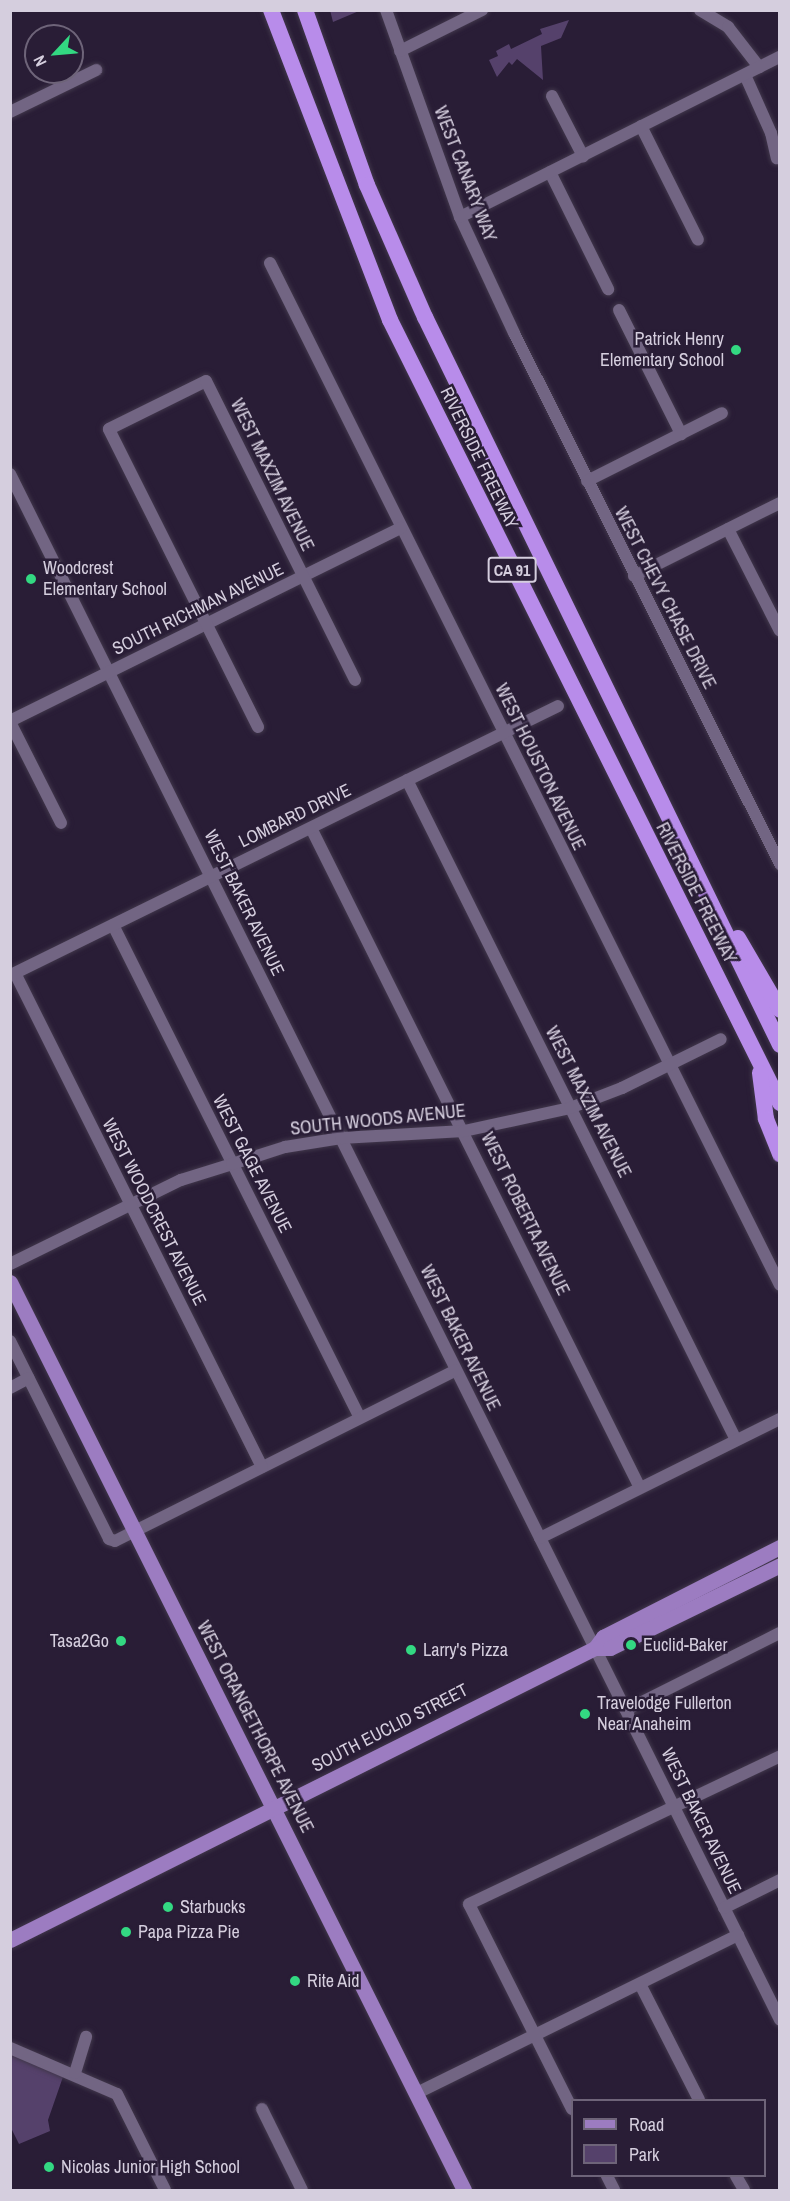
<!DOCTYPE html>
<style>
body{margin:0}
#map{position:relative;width:790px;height:2201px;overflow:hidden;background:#291d36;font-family:"Archivo Narrow",sans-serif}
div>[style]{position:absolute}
.green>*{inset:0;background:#55416b}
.roads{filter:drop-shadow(0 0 2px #41374b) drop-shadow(0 0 2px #41374b)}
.minor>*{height:12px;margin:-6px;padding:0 6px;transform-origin:6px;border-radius:6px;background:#726583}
.major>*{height:15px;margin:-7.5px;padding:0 7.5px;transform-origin:7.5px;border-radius:7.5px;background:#9c7cc1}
.highway>*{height:16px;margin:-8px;padding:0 8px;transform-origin:8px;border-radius:8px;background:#b88cea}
.dots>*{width:16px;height:16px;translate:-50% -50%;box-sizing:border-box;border:3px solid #291d36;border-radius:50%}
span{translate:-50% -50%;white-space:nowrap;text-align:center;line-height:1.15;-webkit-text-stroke:5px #291d36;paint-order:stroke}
.shield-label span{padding:2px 4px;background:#291d36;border:2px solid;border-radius:4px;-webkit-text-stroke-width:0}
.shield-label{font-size:16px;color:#d5cede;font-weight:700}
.street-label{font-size:18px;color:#d5cede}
.poi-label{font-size:18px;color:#d5cede}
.right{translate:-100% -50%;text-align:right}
.left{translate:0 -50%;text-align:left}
.frame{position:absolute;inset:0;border:12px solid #d5cede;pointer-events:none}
.legend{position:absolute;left:571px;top:2099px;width:195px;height:78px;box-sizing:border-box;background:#291d36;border:2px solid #6e6479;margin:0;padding:8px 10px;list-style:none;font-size:18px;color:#d5cede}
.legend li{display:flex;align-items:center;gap:12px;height:30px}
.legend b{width:30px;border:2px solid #6e6479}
.north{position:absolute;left:24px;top:24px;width:60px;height:60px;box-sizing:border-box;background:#291d36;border:2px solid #6e6479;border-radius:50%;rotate:244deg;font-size:16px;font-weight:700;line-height:24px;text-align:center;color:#d5cede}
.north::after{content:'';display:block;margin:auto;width:21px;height:27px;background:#33d882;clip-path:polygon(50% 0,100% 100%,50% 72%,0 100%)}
</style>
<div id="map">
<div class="green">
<i style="clip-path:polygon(330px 10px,359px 10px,359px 11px,333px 22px)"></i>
<i style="clip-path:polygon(569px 20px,561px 38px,541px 46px,543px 80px,517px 59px,512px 65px,509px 62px,497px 77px,489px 60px,498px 56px,496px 51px,509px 44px,511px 49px,542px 34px,540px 29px)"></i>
<i style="clip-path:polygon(11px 2054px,64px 2074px,48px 2120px,50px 2131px,19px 2144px,11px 2128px)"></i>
</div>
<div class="roads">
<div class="minor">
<i style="left:386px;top:10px;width:220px;rotate:70.3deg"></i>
<i style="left:460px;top:217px;width:128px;rotate:65deg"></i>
<i style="left:514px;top:333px;width:594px;rotate:63.39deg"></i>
<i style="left:700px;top:10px;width:33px;rotate:31deg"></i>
<i style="left:728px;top:27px;width:51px;rotate:52.2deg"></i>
<i style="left:400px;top:51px;width:92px;rotate:-26.6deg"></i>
<i style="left:745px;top:75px;width:64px;rotate:65.9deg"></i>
<i style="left:771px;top:133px;width:26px;rotate:77deg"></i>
<i style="left:552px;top:96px;width:68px;rotate:62.7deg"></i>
<i style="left:10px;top:112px;width:96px;rotate:-26deg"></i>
<i style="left:641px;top:126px;width:127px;rotate:63.4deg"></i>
<i style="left:550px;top:172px;width:131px;rotate:63.6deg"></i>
<i style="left:460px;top:217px;width:358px;rotate:-26.6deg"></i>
<i style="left:270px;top:263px;width:1142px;rotate:63.48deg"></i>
<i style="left:619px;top:310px;width:139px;rotate:63.4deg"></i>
<i style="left:10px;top:474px;width:1727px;rotate:63.52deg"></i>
<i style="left:587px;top:481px;width:151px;rotate:-26.7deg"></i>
<i style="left:728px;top:529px;width:114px;rotate:63deg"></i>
<i style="left:634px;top:576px;width:163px;rotate:-26.6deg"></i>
<i style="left:10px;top:721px;width:436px;rotate:-26.3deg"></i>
<i style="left:10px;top:722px;width:113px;rotate:63.2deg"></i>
<i style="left:258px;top:727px;width:333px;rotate:-116.6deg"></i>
<i style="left:109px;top:429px;width:108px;rotate:-26.3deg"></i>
<i style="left:206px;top:381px;width:334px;rotate:63.5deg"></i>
<i style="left:407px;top:780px;width:737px;rotate:63.5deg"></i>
<i style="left:311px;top:828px;width:737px;rotate:63.5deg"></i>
<i style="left:113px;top:925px;width:551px;rotate:63.39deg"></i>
<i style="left:10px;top:1264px;width:191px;rotate:-26.2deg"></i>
<i style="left:181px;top:1180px;width:53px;rotate:-17.4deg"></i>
<i style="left:232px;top:1164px;width:56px;rotate:-17.8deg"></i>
<i style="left:285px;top:1147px;width:57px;rotate:-9.1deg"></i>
<i style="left:341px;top:1138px;width:123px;rotate:-3.3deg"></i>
<i style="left:464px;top:1131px;width:108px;rotate:-12.2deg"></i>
<i style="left:570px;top:1108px;width:56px;rotate:-21deg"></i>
<i style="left:622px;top:1088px;width:110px;rotate:-26.3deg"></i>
<i style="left:10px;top:1341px;width:221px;rotate:63.4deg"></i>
<i style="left:109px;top:1539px;width:6px;rotate:18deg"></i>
<i style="left:115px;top:1541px;width:381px;rotate:-26.6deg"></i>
<i style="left:10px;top:1388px;width:21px;rotate:-28deg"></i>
<i style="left:262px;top:1467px;width:552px;rotate:-116.57deg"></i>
<i style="left:15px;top:973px;width:605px;rotate:-26.18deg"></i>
<i style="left:540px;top:1538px;width:268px;rotate:-26.4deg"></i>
<i style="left:626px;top:1710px;width:172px;rotate:-26.6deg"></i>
<i style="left:724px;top:1908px;width:63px;rotate:-26.6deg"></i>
<i style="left:640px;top:1984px;width:130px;rotate:63deg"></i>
<i style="left:10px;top:2048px;width:116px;rotate:23.3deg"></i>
<i style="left:117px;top:2094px;width:107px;rotate:63.4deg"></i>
<i style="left:75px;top:2073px;width:38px;rotate:-73deg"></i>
<i style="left:417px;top:2093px;width:358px;rotate:-26.2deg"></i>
<i style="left:262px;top:2109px;width:90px;rotate:63.7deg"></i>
<i style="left:572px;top:2109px;width:229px;rotate:-116.7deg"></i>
<i style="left:469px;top:1904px;width:344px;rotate:-25.4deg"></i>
<i style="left:607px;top:2176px;width:16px;rotate:63deg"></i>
<i style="left:736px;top:2176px;width:16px;rotate:60deg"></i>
</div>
<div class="major">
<i style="left:10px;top:1282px;width:1015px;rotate:63.43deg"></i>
<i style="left:595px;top:1648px;width:14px;rotate:-54deg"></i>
<i style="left:603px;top:1637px;width:199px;rotate:-27deg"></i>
<i style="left:10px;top:1940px;width:654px;rotate:-26.53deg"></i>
<i style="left:595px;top:1648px;width:15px"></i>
<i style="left:610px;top:1648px;width:189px;rotate:-26deg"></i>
</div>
<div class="highway">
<i style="left:271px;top:10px;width:332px;rotate:69deg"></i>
<i style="left:390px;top:320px;width:875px;rotate:63.52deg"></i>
<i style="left:305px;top:10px;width:186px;rotate:70.5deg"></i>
<i style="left:367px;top:185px;width:144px;rotate:66.3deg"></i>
<i style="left:425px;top:317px;width:810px;rotate:64deg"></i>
<i style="left:738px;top:938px;width:83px;rotate:59.7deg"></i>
<i style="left:760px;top:1073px;width:46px;rotate:82.6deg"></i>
<i style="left:766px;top:1119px;width:38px;rotate:68deg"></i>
</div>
</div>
<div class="dots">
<i style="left:736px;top:350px;background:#33d882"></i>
<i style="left:31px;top:579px;background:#33d882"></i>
<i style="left:121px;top:1641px;background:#33d882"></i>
<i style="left:631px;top:1645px;background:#33d882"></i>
<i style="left:411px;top:1650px;background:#33d882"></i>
<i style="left:585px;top:1714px;background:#33d882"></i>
<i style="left:168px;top:1907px;background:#33d882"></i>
<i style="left:126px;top:1932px;background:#33d882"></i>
<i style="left:295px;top:1981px;background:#33d882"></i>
<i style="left:49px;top:2167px;background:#33d882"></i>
</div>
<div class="shield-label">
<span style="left:512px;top:570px">CA 91</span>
</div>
<div class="street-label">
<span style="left:465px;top:174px;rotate:69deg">WEST CANARY WAY</span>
<span style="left:479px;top:458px;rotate:64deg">RIVERSIDE FREEWAY</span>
<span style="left:272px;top:475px;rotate:64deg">WEST MAXZIM AVENUE</span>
<span style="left:665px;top:598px;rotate:63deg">WEST CHEVY CHASE DRIVE</span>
<span style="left:198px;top:609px;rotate:-26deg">SOUTH RICHMAN AVENUE</span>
<span style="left:540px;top:767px;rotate:64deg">WEST HOUSTON AVENUE</span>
<span style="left:295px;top:816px;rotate:-26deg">LOMBARD DRIVE</span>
<span style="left:696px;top:893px;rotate:63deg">RIVERSIDE FREEWAY</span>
<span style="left:244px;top:903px;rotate:64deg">WEST BAKER AVENUE</span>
<span style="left:588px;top:1102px;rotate:63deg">WEST MAXZIM AVENUE</span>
<span style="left:378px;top:1120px;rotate:-6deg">SOUTH WOODS AVENUE</span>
<span style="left:252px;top:1164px;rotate:63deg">WEST GAGE AVENUE</span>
<span style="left:154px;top:1212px;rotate:63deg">WEST WOODCREST AVENUE</span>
<span style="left:525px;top:1214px;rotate:64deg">WEST ROBERTA AVENUE</span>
<span style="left:460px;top:1338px;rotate:64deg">WEST BAKER AVENUE</span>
<span style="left:255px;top:1727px;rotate:63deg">WEST ORANGETHORPE AVENUE</span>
<span style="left:390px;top:1728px;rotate:-27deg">SOUTH EUCLID STREET</span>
<span style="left:701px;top:1821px;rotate:64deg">WEST BAKER AVENUE</span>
</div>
<div class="poi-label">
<span class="right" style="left:724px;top:350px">Patrick Henry<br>Elementary School</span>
<span class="left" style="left:43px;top:579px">Woodcrest<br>Elementary School</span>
<span class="right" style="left:109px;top:1641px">Tasa2Go</span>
<span class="left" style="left:643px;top:1645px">Euclid-Baker</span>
<span class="left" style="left:423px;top:1650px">Larry's Pizza</span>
<span class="left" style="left:597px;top:1714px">Travelodge Fullerton<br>Near Anaheim</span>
<span class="left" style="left:180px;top:1907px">Starbucks</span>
<span class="left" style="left:138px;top:1932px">Papa Pizza Pie</span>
<span class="left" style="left:307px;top:1981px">Rite Aid</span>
<span class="left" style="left:61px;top:2167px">Nicolas Junior High School</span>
</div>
<div class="frame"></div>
<ul class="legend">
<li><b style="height:8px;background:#9c7cc1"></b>Road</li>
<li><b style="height:16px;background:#55416b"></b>Park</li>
</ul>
<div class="north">N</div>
</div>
